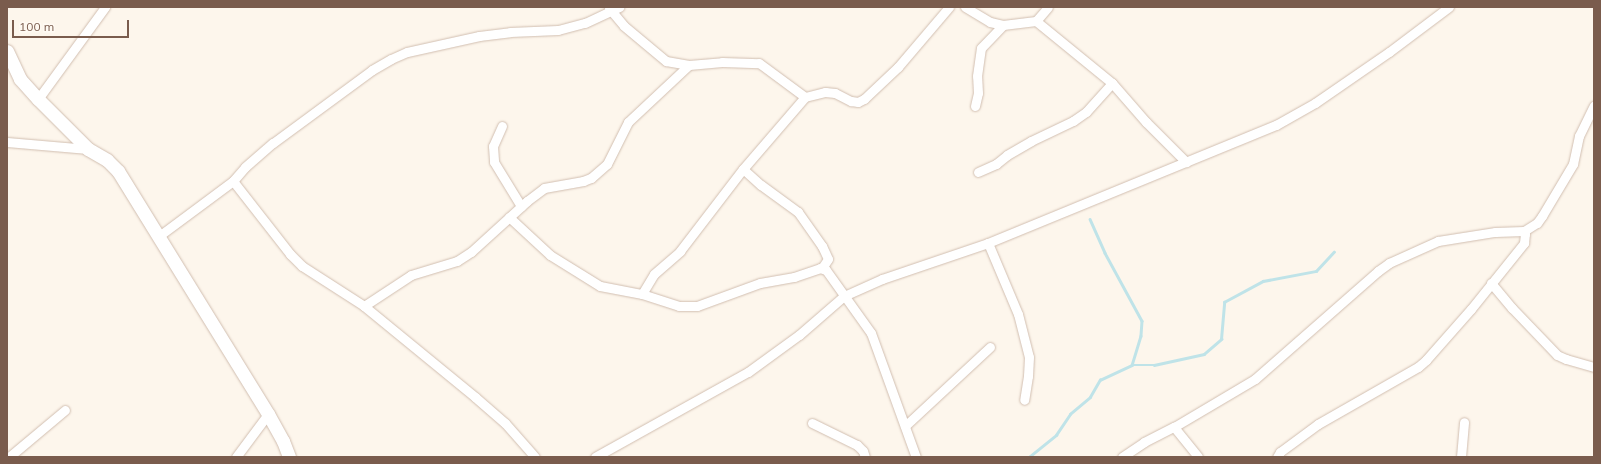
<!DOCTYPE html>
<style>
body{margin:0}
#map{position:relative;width:1601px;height:464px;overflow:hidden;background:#fdf6ec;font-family:Mulish,sans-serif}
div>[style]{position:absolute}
.stream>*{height:2.5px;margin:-1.25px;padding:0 1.25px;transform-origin:1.25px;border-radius:1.25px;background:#bfe3e8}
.roads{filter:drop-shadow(0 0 1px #d1beb0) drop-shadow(0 0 1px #d1beb0)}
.minor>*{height:9px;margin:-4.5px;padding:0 4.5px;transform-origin:4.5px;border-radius:4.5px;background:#fff}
.secondary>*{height:13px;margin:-6.5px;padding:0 6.5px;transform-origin:6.5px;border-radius:6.5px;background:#fff}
span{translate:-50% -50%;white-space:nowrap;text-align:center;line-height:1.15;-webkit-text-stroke:4px #fffaf3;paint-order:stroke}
.frame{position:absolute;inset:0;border:8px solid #7a5c4d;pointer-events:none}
.scale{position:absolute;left:12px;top:20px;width:117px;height:18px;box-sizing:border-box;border:2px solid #7a5c4d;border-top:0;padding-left:5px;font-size:12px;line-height:14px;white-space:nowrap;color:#7a5c4d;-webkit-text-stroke:3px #fffaf3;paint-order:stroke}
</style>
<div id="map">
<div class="stream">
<i style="left:1090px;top:219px;width:37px;rotate:66deg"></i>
<i style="left:1105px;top:253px;width:77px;rotate:61.4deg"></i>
<i style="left:1142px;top:321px;width:15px;rotate:94deg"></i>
<i style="left:1141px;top:336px;width:30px;rotate:107deg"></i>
<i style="left:1029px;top:457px;width:35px;rotate:-39deg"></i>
<i style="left:1056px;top:435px;width:25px;rotate:-56deg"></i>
<i style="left:1070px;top:414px;width:26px;rotate:-40deg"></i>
<i style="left:1090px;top:397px;width:20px;rotate:-60deg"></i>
<i style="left:1100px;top:380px;width:35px;rotate:-25deg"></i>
<i style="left:1132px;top:365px;width:22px"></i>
<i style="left:1154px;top:365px;width:51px;rotate:-12.4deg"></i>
<i style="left:1204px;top:354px;width:23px;rotate:-41deg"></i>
<i style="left:1221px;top:339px;width:37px;rotate:-85deg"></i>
<i style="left:1224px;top:302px;width:44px;rotate:-28.3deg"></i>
<i style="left:1263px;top:281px;width:54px;rotate:-10.7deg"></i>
<i style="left:1316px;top:271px;width:26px;rotate:-47deg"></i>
</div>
<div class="roads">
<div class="minor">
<i style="left:965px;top:7px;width:29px;rotate:31deg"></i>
<i style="left:990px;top:22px;width:13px;rotate:13deg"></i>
<i style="left:1003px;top:25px;width:33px;rotate:-7deg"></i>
<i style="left:1036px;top:21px;width:18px;rotate:-49deg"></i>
<i style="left:609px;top:8px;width:23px;rotate:50deg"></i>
<i style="left:624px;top:26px;width:55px;rotate:39.8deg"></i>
<i style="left:666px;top:61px;width:23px;rotate:10deg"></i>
<i style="left:689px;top:65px;width:33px;rotate:-5deg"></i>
<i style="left:722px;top:62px;width:37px;rotate:2deg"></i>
<i style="left:759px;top:63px;width:57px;rotate:36.5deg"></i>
<i style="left:1036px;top:21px;width:98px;rotate:39.2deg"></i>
<i style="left:1112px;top:83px;width:52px;rotate:48.9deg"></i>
<i style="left:1146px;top:122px;width:57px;rotate:45deg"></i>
<i style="left:38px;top:99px;width:114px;rotate:-53.9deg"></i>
<i style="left:975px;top:106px;width:13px;rotate:-77deg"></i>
<i style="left:978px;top:93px;width:17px;rotate:-93deg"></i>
<i style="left:977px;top:76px;width:28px;rotate:-82deg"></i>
<i style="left:981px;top:48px;width:32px;rotate:-46deg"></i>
<i style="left:502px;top:126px;width:22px;rotate:114deg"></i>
<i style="left:493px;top:146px;width:16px;rotate:86deg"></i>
<i style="left:494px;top:162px;width:52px;rotate:58.5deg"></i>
<i style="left:7px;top:142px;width:81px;rotate:4.9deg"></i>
<i style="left:743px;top:169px;width:24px;rotate:42deg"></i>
<i style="left:761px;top:185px;width:46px;rotate:36.1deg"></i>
<i style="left:798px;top:212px;width:42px;rotate:54.8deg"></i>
<i style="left:822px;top:246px;width:14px;rotate:65deg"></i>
<i style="left:828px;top:259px;width:11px;rotate:124deg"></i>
<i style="left:978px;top:172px;width:20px;rotate:-24deg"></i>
<i style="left:996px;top:164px;width:14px;rotate:-39deg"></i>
<i style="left:1007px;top:155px;width:28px;rotate:-30deg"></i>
<i style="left:1031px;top:141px;width:47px;rotate:-25.5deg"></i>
<i style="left:1073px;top:121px;width:16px;rotate:-35deg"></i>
<i style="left:1086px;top:112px;width:39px;rotate:-48deg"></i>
<i style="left:233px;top:181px;width:93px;rotate:52deg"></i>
<i style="left:290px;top:254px;width:17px;rotate:45deg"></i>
<i style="left:302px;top:266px;width:74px;rotate:32.8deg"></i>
<i style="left:364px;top:306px;width:144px;rotate:39.3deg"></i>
<i style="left:475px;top:397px;width:40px;rotate:41deg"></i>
<i style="left:505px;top:423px;width:45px;rotate:48.6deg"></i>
<i style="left:509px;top:217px;width:56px;rotate:42.8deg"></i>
<i style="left:550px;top:255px;width:59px;rotate:31.8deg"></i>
<i style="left:600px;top:286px;width:43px;rotate:10.8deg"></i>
<i style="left:642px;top:294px;width:39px;rotate:18deg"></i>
<i style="left:679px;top:306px;width:18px"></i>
<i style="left:697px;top:306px;width:67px;rotate:-20.1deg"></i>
<i style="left:760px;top:283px;width:35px;rotate:-10deg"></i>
<i style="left:794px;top:277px;width:28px;rotate:-19deg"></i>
<i style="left:820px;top:268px;width:6px;rotate:18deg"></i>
<i style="left:826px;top:270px;width:77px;rotate:54.5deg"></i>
<i style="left:871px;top:333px;width:132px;rotate:70.1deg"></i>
<i style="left:159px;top:236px;width:92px;rotate:-36.6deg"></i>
<i style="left:233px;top:181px;width:18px;rotate:-49deg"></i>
<i style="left:245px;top:167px;width:37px;rotate:-41deg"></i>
<i style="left:273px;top:143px;width:123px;rotate:-36.4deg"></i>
<i style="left:372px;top:70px;width:22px;rotate:-30deg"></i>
<i style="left:391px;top:59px;width:17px;rotate:-24deg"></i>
<i style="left:407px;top:52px;width:74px;rotate:-12.5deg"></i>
<i style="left:479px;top:36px;width:31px;rotate:-7deg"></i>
<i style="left:510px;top:32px;width:48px;rotate:-2.4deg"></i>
<i style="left:558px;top:30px;width:28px;rotate:-15deg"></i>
<i style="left:585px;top:23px;width:38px;rotate:-25deg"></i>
<i style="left:988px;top:243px;width:77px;rotate:67.1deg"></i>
<i style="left:1018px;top:314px;width:44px;rotate:75.7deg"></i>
<i style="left:1029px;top:357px;width:19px;rotate:93deg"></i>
<i style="left:1028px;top:376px;width:24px;rotate:99deg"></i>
<i style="left:1491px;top:283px;width:33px;rotate:50deg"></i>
<i style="left:1512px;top:308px;width:65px;rotate:46.2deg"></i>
<i style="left:1557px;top:355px;width:10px;rotate:24deg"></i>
<i style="left:1566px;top:359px;width:29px;rotate:16deg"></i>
<i style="left:642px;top:294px;width:23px;rotate:-59deg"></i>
<i style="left:654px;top:274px;width:35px;rotate:-41deg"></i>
<i style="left:680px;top:251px;width:103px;rotate:-52.5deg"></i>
<i style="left:743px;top:169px;width:95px;rotate:-49.3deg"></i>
<i style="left:805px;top:97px;width:21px;rotate:-14deg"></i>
<i style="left:825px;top:92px;width:10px;rotate:6deg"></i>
<i style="left:835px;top:93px;width:18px;rotate:27deg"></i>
<i style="left:851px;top:101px;width:7px;rotate:8deg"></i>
<i style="left:858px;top:102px;width:7px;rotate:-27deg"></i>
<i style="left:864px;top:99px;width:47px;rotate:-43.3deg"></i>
<i style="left:898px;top:67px;width:79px;rotate:-49.6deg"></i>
<i style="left:364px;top:306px;width:56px;rotate:-33.4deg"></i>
<i style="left:411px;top:275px;width:48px;rotate:-16.9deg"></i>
<i style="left:457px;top:261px;width:17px;rotate:-33deg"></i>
<i style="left:471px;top:252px;width:76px;rotate:-42.3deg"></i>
<i style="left:527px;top:201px;width:21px;rotate:-37deg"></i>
<i style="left:544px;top:188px;width:40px;rotate:-10deg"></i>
<i style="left:583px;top:181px;width:9px;rotate:-21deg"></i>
<i style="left:591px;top:178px;width:21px;rotate:-41deg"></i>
<i style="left:607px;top:164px;width:47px;rotate:-63.4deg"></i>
<i style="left:628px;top:122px;width:83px;rotate:-43.1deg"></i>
<i style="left:812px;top:423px;width:50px;rotate:26.1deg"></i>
<i style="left:857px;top:445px;width:8px;rotate:45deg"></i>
<i style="left:863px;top:451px;width:6px;rotate:72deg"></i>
<i style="left:905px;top:426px;width:116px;rotate:-42.9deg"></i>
<i style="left:1174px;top:427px;width:38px;rotate:51deg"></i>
<i style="left:9px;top:457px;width:73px;rotate:-40deg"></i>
<i style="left:236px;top:457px;width:54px;rotate:-53.3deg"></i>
<i style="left:595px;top:457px;width:175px;rotate:-29.1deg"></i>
<i style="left:748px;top:372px;width:63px;rotate:-36deg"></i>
<i style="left:799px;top:335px;width:60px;rotate:-40.9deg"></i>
<i style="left:844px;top:296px;width:42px;rotate:-24.1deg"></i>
<i style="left:882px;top:279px;width:112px;rotate:-18.8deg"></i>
<i style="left:988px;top:243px;width:311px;rotate:-22.3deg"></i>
<i style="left:1276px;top:125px;width:45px;rotate:-29.4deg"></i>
<i style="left:1315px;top:103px;width:90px;rotate:-34.6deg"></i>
<i style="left:1389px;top:52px;width:75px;rotate:-36.9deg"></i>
<i style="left:1122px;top:457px;width:27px;rotate:-34deg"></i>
<i style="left:1144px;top:442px;width:34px;rotate:-27deg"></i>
<i style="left:1174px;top:427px;width:94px;rotate:-30.7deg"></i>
<i style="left:1255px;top:379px;width:164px;rotate:-41.3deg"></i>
<i style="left:1378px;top:271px;width:14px;rotate:-36deg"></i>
<i style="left:1389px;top:263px;width:54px;rotate:-24.2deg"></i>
<i style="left:1438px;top:241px;width:58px;rotate:-9deg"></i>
<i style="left:1495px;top:232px;width:29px;rotate:-2deg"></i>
<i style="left:1524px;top:231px;width:15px;rotate:-32deg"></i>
<i style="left:1537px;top:223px;width:9px;rotate:-54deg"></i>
<i style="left:1542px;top:216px;width:61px;rotate:-59.2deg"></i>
<i style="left:1573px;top:164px;width:29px;rotate:-78deg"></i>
<i style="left:1579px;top:136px;width:34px;rotate:-64deg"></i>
<i style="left:1277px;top:457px;width:6px;rotate:-59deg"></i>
<i style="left:1280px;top:452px;width:47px;rotate:-36.4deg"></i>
<i style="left:1318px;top:424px;width:115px;rotate:-29.7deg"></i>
<i style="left:1418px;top:367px;width:11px;rotate:-41deg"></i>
<i style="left:1426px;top:360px;width:68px;rotate:-48.6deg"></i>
<i style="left:1471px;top:309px;width:85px;rotate:-51.2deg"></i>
<i style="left:1524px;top:243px;width:9px;rotate:-84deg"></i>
<i style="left:1525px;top:234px;width:3px;rotate:-108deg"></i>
<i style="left:1461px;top:457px;width:35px;rotate:-85deg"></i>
</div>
<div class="secondary">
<i style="left:7px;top:51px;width:31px;rotate:65deg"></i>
<i style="left:20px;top:79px;width:27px;rotate:48deg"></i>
<i style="left:38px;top:99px;width:71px;rotate:45deg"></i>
<i style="left:88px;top:149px;width:22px;rotate:30deg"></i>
<i style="left:107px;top:160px;width:16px;rotate:45deg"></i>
<i style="left:118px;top:171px;width:286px;rotate:58.3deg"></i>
<i style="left:268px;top:414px;width:31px;rotate:61deg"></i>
<i style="left:283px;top:441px;width:17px;rotate:69deg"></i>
</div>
</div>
<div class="frame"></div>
<div class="scale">100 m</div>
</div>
